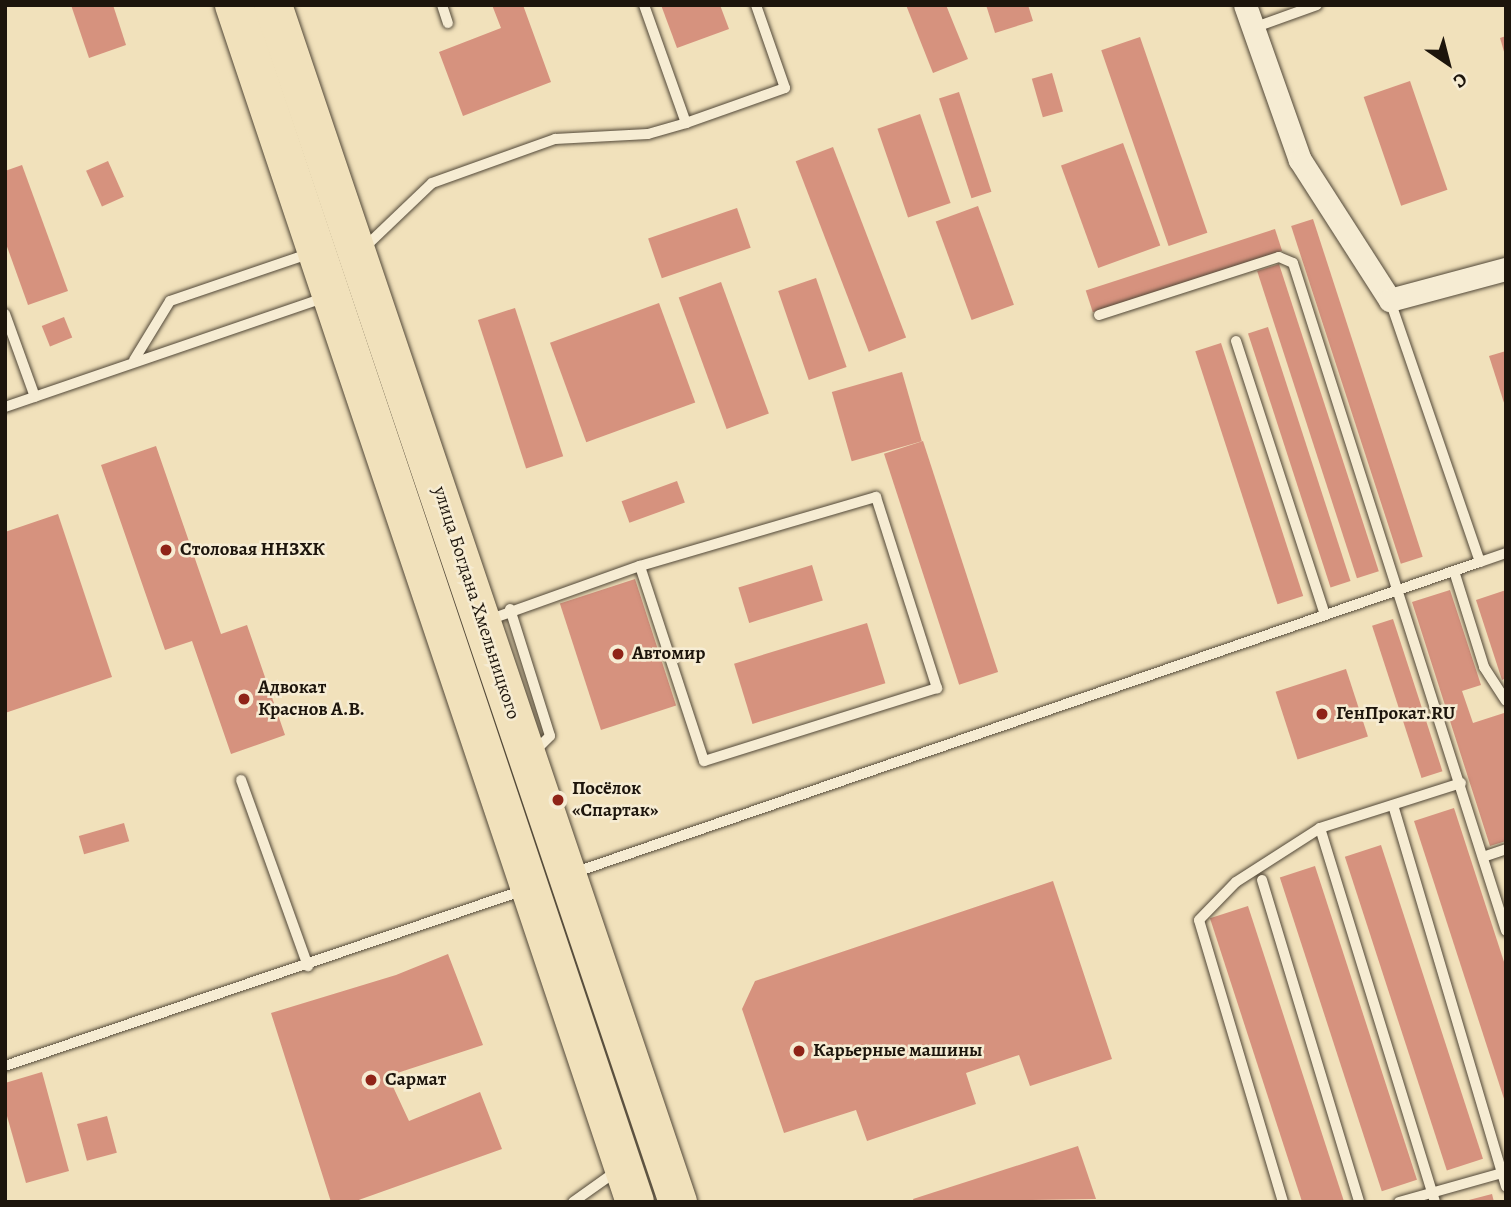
<!DOCTYPE html>
<meta charset="utf-8">
<style>
body{margin:0}
#map{position:relative;width:1511px;height:1207px;overflow:hidden;background:#f1e1bb;font-family:Alegreya,serif}
div>[style]{position:absolute}
.building>*{inset:0;background:#d6927e;transform-origin:0 0}
.roads{filter:drop-shadow(0 0 2px #524838) drop-shadow(0 0 2px #524838)}
.lane>*{height:10px;margin:-5px;padding:0 5px;transform-origin:5px;border-radius:5px;background:#f6ecd3}
.street>*{height:23px;margin:-11.5px;padding:0 11.5px;transform-origin:11.5px;border-radius:11.5px;background:#f6ecd3}
.highway>*{height:38px;margin:-19px;padding:0 19px;transform-origin:19px;border-radius:19px;background:#f1e1bb}
.dots>*{width:19px;height:19px;translate:-50% -50%;box-sizing:border-box;border:4px solid #f6ecd3;border-radius:50%}
span{translate:-50% -50%;white-space:nowrap;text-align:center;line-height:1.15;-webkit-text-stroke:5px #f6ecd3;paint-order:stroke}
.poi-label{font-size:19px;color:#1d150c;font-weight:700}
.left{translate:0 -50%;text-align:left}
.street-label{font-size:19px;color:#1d150c}
.frame{position:absolute;inset:0;border:7px solid #1d150c;pointer-events:none}
.north{position:absolute;left:1413px;top:28px;width:70px;height:70px;-webkit-text-stroke:5px #f6ecd3;paint-order:stroke;rotate:145deg;font-size:19px;font-weight:700;line-height:28px;text-align:center;color:#1d150c}
.north::after{content:'';display:block;margin:auto;width:24px;height:32px;background:#1d150c;clip-path:polygon(50% 0,100% 100%,50% 72%,0 100%)}
</style>
<div id="map">
<div class="building">
<i style="clip-path:polygon(71px 5px,113px 5px,126px 45px,89px 58px)"></i>
<i style="clip-path:polygon(492px 5px,523px 5px,551px 82px,463px 116px,439px 52px,501px 28px)"></i>
<i style="clip-path:polygon(661px 5px,720px 5px,729px 29px,677px 48px)"></i>
<i style="clip-path:polygon(906px 5px,946px 5px,968px 59px,933px 73px)"></i>
<i style="clip-path:polygon(986px 5px,1028px 5px,1033px 21px,995px 33px)"></i>
<i style="clip-path:polygon(1506px 36px,1506px 55px,1505px 55px,1500px 38px)"></i>
<i style="left:1140px;top:37px;width:207px;height:41px;rotate:71deg"></i>
<i style="left:1052px;top:73px;width:40px;height:21px;rotate:74deg"></i>
<i style="left:1410px;top:81px;width:115px;height:49px;rotate:71deg"></i>
<i style="left:959px;top:92px;width:105px;height:21px;rotate:72deg"></i>
<i style="left:920px;top:114px;width:94px;height:45px;rotate:71deg"></i>
<i style="left:1123px;top:143px;width:109px;height:66px;rotate:70deg"></i>
<i style="left:833px;top:147px;width:204px;height:40px;rotate:69deg"></i>
<i style="left:108px;top:161px;width:39px;height:24px;rotate:66deg"></i>
<i style="clip-path:polygon(22px 165px,68px 291px,28px 305px,5px 241px,5px 171px)"></i>
<i style="left:978px;top:206px;width:105px;height:45px;rotate:70deg"></i>
<i style="left:737px;top:208px;width:42px;height:94px;rotate:71deg"></i>
<i style="left:1313px;top:219px;width:355px;height:23px;rotate:72deg"></i>
<i style="left:1275px;top:229px;width:23px;height:199px;rotate:72deg"></i>
<i style="left:1279px;top:264px;width:323px;height:23px;rotate:72deg"></i>
<i style="left:816px;top:278px;width:94px;height:40px;rotate:71deg"></i>
<i style="left:721px;top:282px;width:140px;height:45px;rotate:70deg"></i>
<i style="left:659px;top:303px;width:106px;height:116px;rotate:70deg"></i>
<i style="left:515px;top:308px;width:156px;height:39px;rotate:72deg"></i>
<i style="left:64px;top:317px;width:22px;height:24px;rotate:68deg"></i>
<i style="left:1268px;top:327px;width:267px;height:21px;rotate:72deg"></i>
<i style="left:1221px;top:343px;width:266px;height:27px;rotate:72deg"></i>
<i style="clip-path:polygon(1506px 351px,1506px 406px,1505px 406px,1489px 356px)"></i>
<i style="left:902px;top:372px;width:72px;height:73px;rotate:74deg"></i>
<i style="left:923px;top:441px;width:243px;height:41px;rotate:72deg"></i>
<i style="clip-path:polygon(156px 446px,221px 634px,247px 625px,285px 735px,231px 754px,192px 641px,165px 650px,101px 465px)"></i>
<i style="left:677px;top:481px;width:23px;height:59px;rotate:70deg"></i>
<i style="clip-path:polygon(58px 514px,112px 677px,5px 713px,5px 532px)"></i>
<i style="left:812px;top:565px;width:37px;height:77px;rotate:73deg"></i>
<i style="left:635px;top:579px;width:133px;height:79px;rotate:72deg"></i>
<i style="clip-path:polygon(1450px 590px,1481px 685px,1462px 691px,1473px 723px,1504px 713px,1506px 719px,1506px 841px,1490px 846px,1412px 602px)"></i>
<i style="clip-path:polygon(1506px 590px,1506px 678px,1502px 680px,1476px 600px)"></i>
<i style="left:1393px;top:619px;width:160px;height:22px;rotate:72deg"></i>
<i style="left:867px;top:623px;width:63px;height:139px;rotate:73deg"></i>
<i style="left:1346px;top:669px;width:71px;height:74px;rotate:72deg"></i>
<i style="clip-path:polygon(1454px 808px,1506px 968px,1506px 1105px,1414px 821px)"></i>
<i style="left:124px;top:823px;width:19px;height:47px;rotate:74deg"></i>
<i style="left:1381px;top:845px;width:330px;height:38px;rotate:72deg"></i>
<i style="left:1315px;top:866px;width:330px;height:37px;rotate:72deg"></i>
<i style="clip-path:polygon(1053px 881px,1112px 1059px,1030px 1086px,1019px 1055px,966px 1073px,976px 1104px,867px 1141px,856px 1110px,784px 1133px,742px 1009px,755px 981px)"></i>
<i style="left:1248px;top:906px;width:311px;height:40px;rotate:72deg"></i>
<i style="clip-path:polygon(448px 954px,483px 1045px,388px 1076px,409px 1121px,480px 1092px,502px 1149px,353px 1202px,331px 1202px,271px 1013px,396px 975px)"></i>
<i style="clip-path:polygon(42px 1072px,69px 1171px,26px 1183px,5px 1109px,5px 1083px)"></i>
<i style="left:107px;top:1116px;width:38px;height:31px;rotate:75deg"></i>
<i style="clip-path:polygon(1078px 1146px,1096px 1199px,914px 1202px,913px 1199px)"></i>
<i style="clip-path:polygon(1492px 1194px,1494px 1202px,1465px 1202px,1465px 1201px)"></i>
</div>
<div class="roads">
<div class="lane">
<i style="left:442px;top:5px;width:19px;rotate:72deg"></i>
<i style="left:1253px;top:28px;width:68px;rotate:-19.8deg"></i>
<i style="left:686px;top:123px;width:105px;rotate:-19.5deg"></i>
<i style="left:785px;top:88px;width:88px;rotate:-109.3deg"></i>
<i style="left:363px;top:249px;width:95px;rotate:-43.7deg"></i>
<i style="left:432px;top:183px;width:131px;rotate:-19.7deg"></i>
<i style="left:555px;top:139px;width:93px;rotate:-3.1deg"></i>
<i style="left:648px;top:134px;width:40px;rotate:-16deg"></i>
<i style="left:686px;top:123px;width:125px;rotate:-109.6deg"></i>
<i style="left:5px;top:314px;width:88px;rotate:70.1deg"></i>
<i style="left:1099px;top:315px;width:189px;rotate:-17.9deg"></i>
<i style="left:1279px;top:257px;width:15px;rotate:23deg"></i>
<i style="left:1293px;top:263px;width:701px;rotate:72.31deg"></i>
<i style="left:1236px;top:341px;width:288px;rotate:72deg"></i>
<i style="left:134px;top:360px;width:69px;rotate:-58.6deg"></i>
<i style="left:170px;top:301px;width:149px;rotate:-18.8deg"></i>
<i style="left:5px;top:407px;width:340px;rotate:-18.9deg"></i>
<i style="left:1480px;top:562px;width:28px;rotate:-19deg"></i>
<i style="left:1454px;top:571px;width:101px;rotate:72.6deg"></i>
<i style="left:1484px;top:667px;width:40px;rotate:57.1deg"></i>
<i style="left:510px;top:609px;width:133px;rotate:72.5deg"></i>
<i style="left:550px;top:736px;width:23px;rotate:135deg"></i>
<i style="left:488px;top:620px;width:161px;rotate:-19.6deg"></i>
<i style="left:640px;top:566px;width:246px;rotate:-16.3deg"></i>
<i style="left:876px;top:497px;width:201px;rotate:72.3deg"></i>
<i style="left:937px;top:688px;width:244px;rotate:162.6deg"></i>
<i style="left:704px;top:761px;width:205px;rotate:-108.2deg"></i>
<i style="left:241px;top:780px;width:198px;rotate:70.2deg"></i>
<i style="left:1393px;top:805px;width:398px;rotate:73.5deg"></i>
<i style="left:1320px;top:828px;width:391px;rotate:72.9deg"></i>
<i style="left:1483px;top:857px;width:24px;rotate:-19deg"></i>
<i style="left:573px;top:873px;width:959px;rotate:-18.93deg"></i>
<i style="left:1480px;top:562px;width:277px;rotate:-109deg"></i>
<i style="left:1262px;top:880px;width:336px;rotate:73.2deg"></i>
<i style="left:5px;top:1066px;width:548px;rotate:-18.73deg"></i>
<i style="left:573px;top:1202px;width:55px;rotate:-35.4deg"></i>
<i style="left:1283px;top:1202px;width:294px;rotate:-106.6deg"></i>
<i style="left:1199px;top:920px;width:53px;rotate:-45.8deg"></i>
<i style="left:1236px;top:882px;width:100px;rotate:-32.7deg"></i>
<i style="left:1320px;top:828px;width:148px;rotate:-17.7deg"></i>
<i style="left:1399px;top:1202px;width:107px;rotate:-15.7deg"></i>
</div>
<div class="street">
<i style="left:1245px;top:5px;width:164px;rotate:70.5deg"></i>
<i style="left:1300px;top:160px;width:166px;rotate:57.3deg"></i>
<i style="left:1390px;top:300px;width:120px;rotate:-15deg"></i>
</div>
<div class="highway">
<i style="left:234px;top:5px;width:1262px;rotate:71.48deg"></i>
<i style="left:273px;top:5px;width:1264px;rotate:71.31deg"></i>
</div>
</div>
<div class="dots">
<i style="left:166px;top:550px;background:#8f2418"></i>
<i style="left:618px;top:654px;background:#8f2418"></i>
<i style="left:244px;top:699px;background:#8f2418"></i>
<i style="left:1322px;top:714px;background:#8f2418"></i>
<i style="left:558px;top:800px;background:#8f2418"></i>
<i style="left:799px;top:1051px;background:#8f2418"></i>
<i style="left:371px;top:1080px;background:#8f2418"></i>
</div>
<div class="poi-label">
<span class="left" style="left:180px;top:550px">Столовая ННЗХК</span>
<span class="left" style="left:632px;top:654px">Автомир</span>
<span class="left" style="left:258px;top:699px">Адвокат<br>Краснов А.В.</span>
<span class="left" style="left:1336px;top:714px">ГенПрокат.RU</span>
<span class="left" style="left:572px;top:800px">Посёлок<br>«Спартак»</span>
<span class="left" style="left:813px;top:1051px">Карьерные машины</span>
<span class="left" style="left:385px;top:1080px">Сармат</span>
</div>
<div class="street-label">
<span style="left:476px;top:603px;rotate:72deg">улица Богдана Хмельницкого</span>
</div>
<div class="frame"></div>
<div class="north">С</div>
</div>
